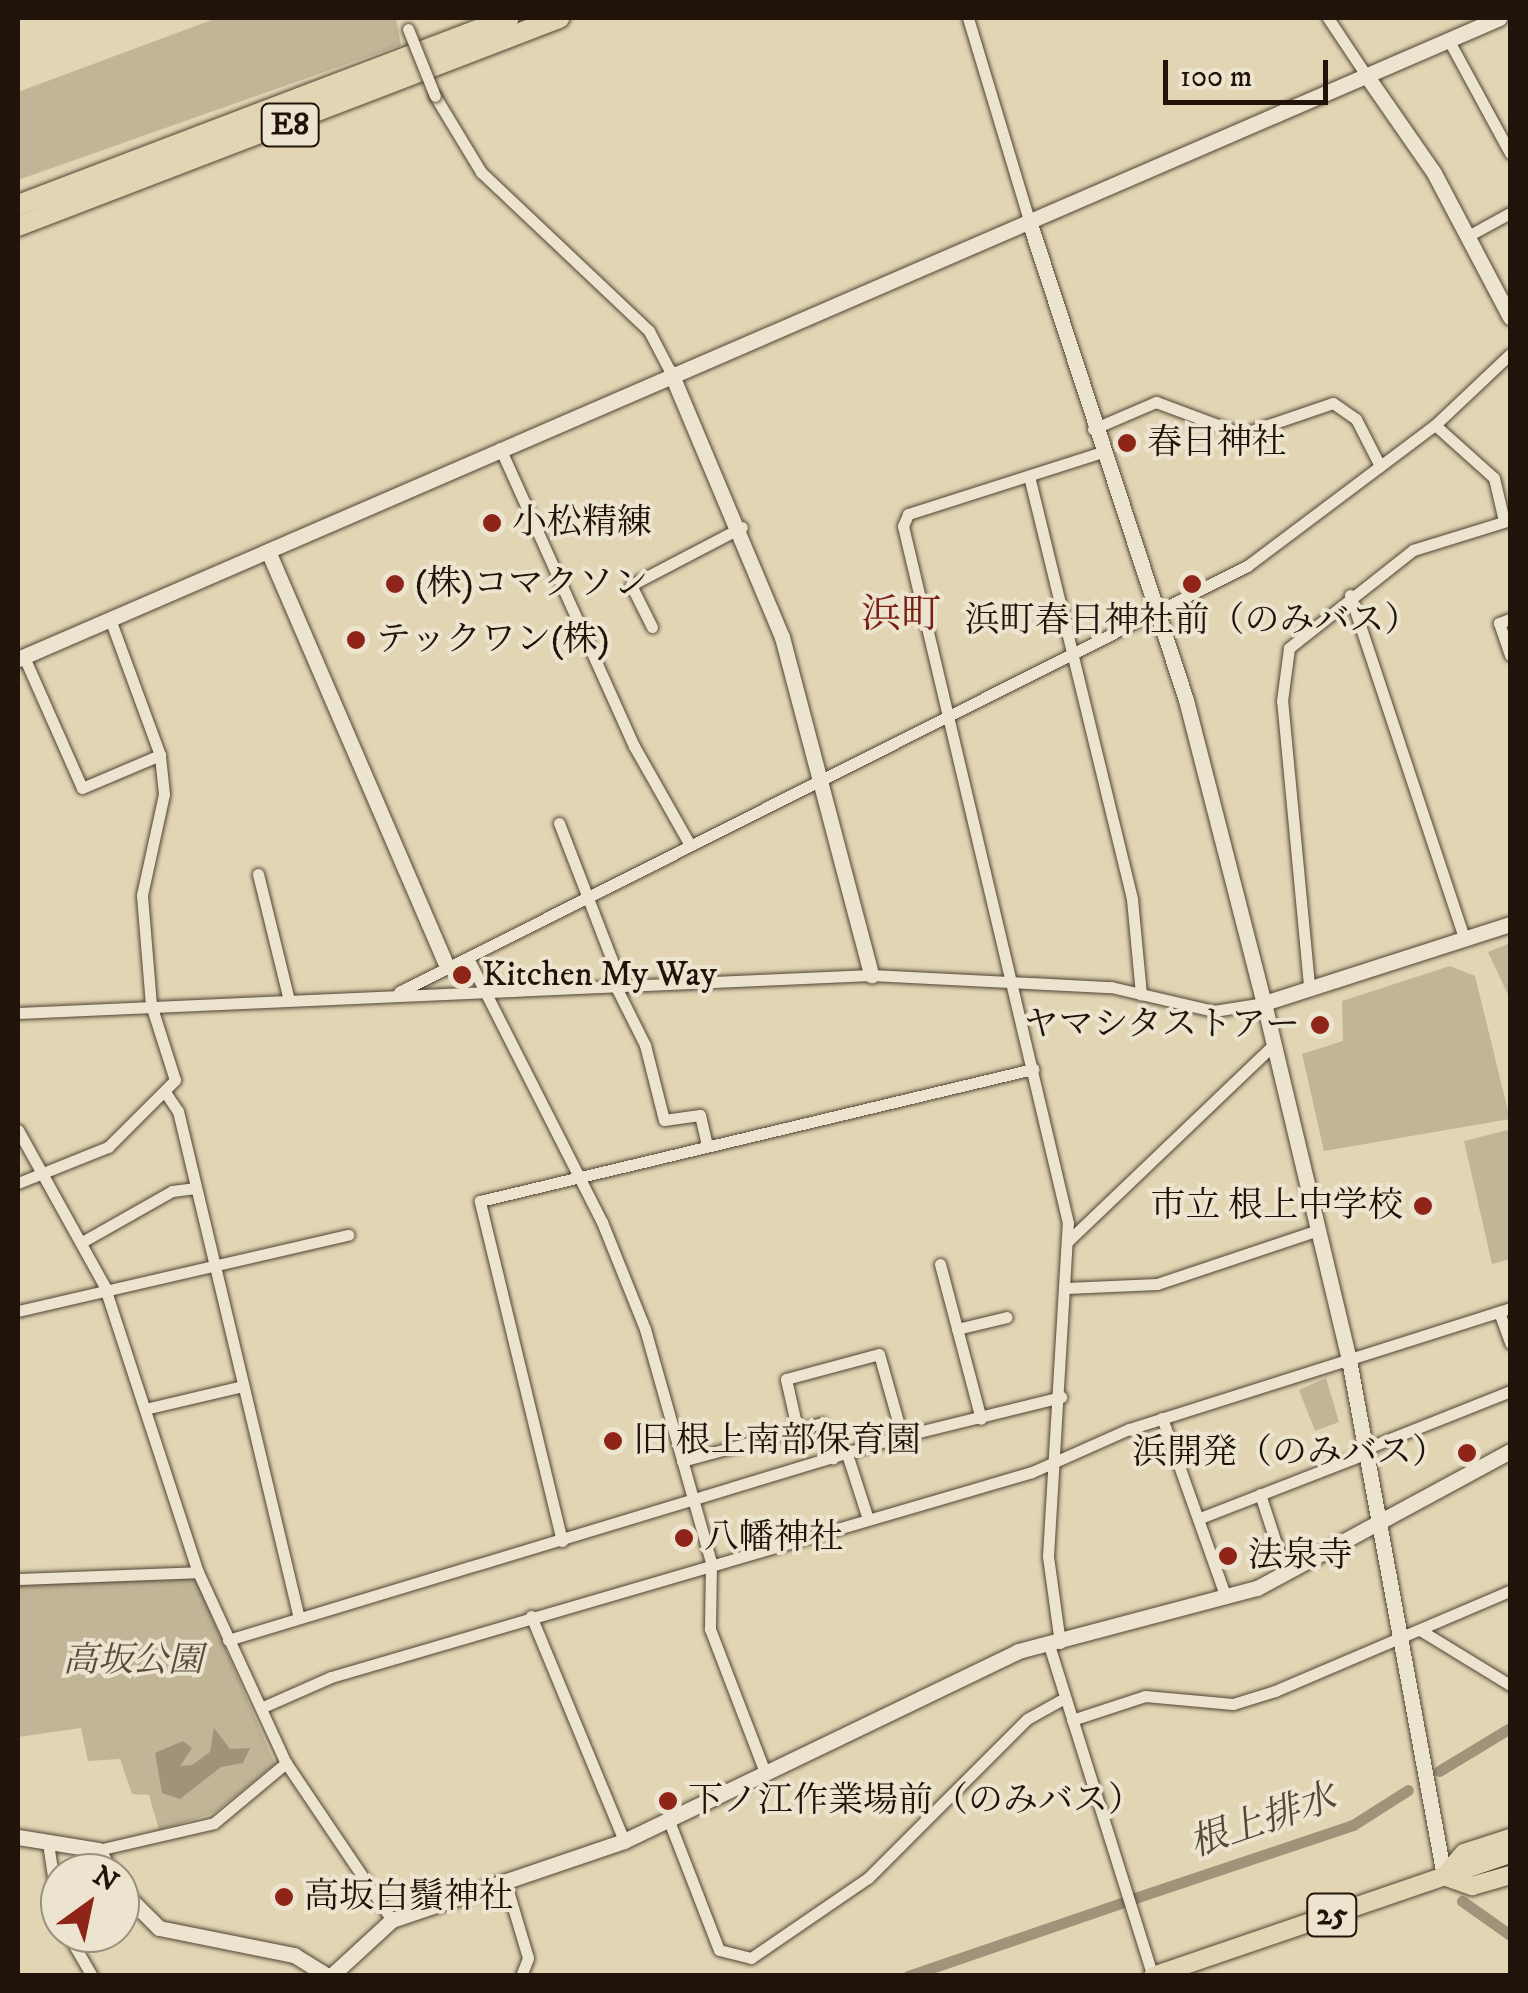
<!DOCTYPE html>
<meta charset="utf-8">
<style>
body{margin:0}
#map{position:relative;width:1528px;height:1993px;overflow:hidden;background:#e2d5b4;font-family:"IM FELL DW Pica","Noto Serif JP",serif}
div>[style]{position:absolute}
.green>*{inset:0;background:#c1b497}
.water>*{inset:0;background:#a0937a}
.canal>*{height:11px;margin:-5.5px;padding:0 5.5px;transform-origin:5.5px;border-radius:5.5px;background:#a0937a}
.roads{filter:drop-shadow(0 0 2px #504434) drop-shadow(0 0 2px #504434)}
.street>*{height:11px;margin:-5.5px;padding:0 5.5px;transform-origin:5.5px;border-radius:5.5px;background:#ece4ce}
.secondary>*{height:15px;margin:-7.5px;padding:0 7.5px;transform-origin:7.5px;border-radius:7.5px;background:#ece4ce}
.primary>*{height:18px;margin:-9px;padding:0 9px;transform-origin:9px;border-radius:9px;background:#e2d5b4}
.highway>*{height:20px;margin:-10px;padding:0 10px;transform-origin:10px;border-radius:10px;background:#e2d5b4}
.bridges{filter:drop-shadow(0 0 2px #504434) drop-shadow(0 0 2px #504434)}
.street-bridge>*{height:11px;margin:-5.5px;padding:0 5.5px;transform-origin:5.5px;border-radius:5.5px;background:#ece4ce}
.dots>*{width:28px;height:28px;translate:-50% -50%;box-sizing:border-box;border:5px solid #ece4ce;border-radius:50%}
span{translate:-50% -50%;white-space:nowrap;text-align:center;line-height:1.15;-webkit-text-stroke:8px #ece4ce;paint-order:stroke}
.shield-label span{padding:2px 8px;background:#ece4ce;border:2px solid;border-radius:8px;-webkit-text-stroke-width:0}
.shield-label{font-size:32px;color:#20140a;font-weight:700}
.poi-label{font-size:35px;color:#20140a}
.left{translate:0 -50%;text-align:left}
.right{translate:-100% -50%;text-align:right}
.park-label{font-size:35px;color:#584c3b;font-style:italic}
.water-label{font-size:38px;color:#534737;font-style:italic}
.quarter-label{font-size:40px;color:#7a1f14}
.frame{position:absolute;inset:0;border:20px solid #20140a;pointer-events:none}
.north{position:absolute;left:40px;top:1853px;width:100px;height:100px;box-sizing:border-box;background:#ece4ce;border:2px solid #9a9180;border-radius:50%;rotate:33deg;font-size:28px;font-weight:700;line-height:40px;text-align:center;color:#20140a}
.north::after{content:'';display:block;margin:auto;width:35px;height:45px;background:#8f2418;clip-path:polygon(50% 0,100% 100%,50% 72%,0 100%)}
.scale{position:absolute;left:1163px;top:60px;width:165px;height:45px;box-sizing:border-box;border:5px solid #20140a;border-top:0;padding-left:12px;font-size:30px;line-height:35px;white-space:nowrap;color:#20140a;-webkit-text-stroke:8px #ece4ce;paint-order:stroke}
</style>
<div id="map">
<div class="green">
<i style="clip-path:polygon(217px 18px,396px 18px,401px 45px,18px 180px,18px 92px)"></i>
<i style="clip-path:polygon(1510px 943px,1510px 999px,1488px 952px)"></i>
<i style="clip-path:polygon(1450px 966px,1475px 976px,1510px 1119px,1324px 1151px,1302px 1054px,1343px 1041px,1342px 1001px)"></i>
<i style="clip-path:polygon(1508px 1130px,1510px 1259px,1492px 1264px,1464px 1141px)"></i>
<i style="clip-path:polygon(1326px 1378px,1339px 1422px,1315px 1431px,1299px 1390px)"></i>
<i style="clip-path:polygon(185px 1575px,197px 1582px,275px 1764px,214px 1813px,159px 1830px,149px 1795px,132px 1794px,120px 1759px,88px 1761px,81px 1728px,18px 1737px,18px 1584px)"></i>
</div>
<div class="water">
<i style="clip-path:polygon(214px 1728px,230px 1749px,250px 1748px,243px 1763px,221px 1767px,180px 1799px,162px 1793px,155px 1753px,183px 1741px,192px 1748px,180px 1766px,192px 1765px,210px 1752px)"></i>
</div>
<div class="canal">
<i style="left:1439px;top:1771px;width:83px;rotate:-31.2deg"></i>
<i style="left:1132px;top:1899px;width:233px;rotate:-18.5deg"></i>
<i style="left:1353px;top:1825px;width:65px;rotate:-32.5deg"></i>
<i style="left:1462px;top:1901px;width:59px;rotate:35.3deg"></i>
<i style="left:908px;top:1976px;width:225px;rotate:-18.9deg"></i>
</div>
<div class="roads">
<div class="street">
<i style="left:968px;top:18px;width:215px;rotate:73.2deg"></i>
<i style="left:1328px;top:18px;width:69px;rotate:56.3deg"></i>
<i style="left:1448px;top:39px;width:130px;rotate:61.5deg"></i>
<i style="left:435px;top:96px;width:89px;rotate:58.8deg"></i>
<i style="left:481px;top:172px;width:231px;rotate:43.4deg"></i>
<i style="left:649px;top:331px;width:47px;rotate:62.4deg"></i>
<i style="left:1468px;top:236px;width:48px;rotate:-28.7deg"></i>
<i style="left:1435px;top:425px;width:79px;rotate:41.9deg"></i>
<i style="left:1494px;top:478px;width:44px;rotate:76.9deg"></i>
<i style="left:1093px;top:429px;width:69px;rotate:-23.2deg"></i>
<i style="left:1156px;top:402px;width:92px;rotate:20.4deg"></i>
<i style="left:1242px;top:434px;width:96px;rotate:-18.8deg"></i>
<i style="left:1333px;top:403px;width:28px;rotate:35deg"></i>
<i style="left:1356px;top:419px;width:53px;rotate:62.9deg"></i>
<i style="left:500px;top:448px;width:327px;rotate:65.8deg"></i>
<i style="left:634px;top:746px;width:114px;rotate:60.5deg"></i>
<i style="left:1029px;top:476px;width:435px;rotate:76.3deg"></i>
<i style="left:1132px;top:899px;width:96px;rotate:84.6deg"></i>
<i style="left:1350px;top:595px;width:364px;rotate:71.6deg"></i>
<i style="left:1510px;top:619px;width:12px;rotate:160deg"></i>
<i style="left:1499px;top:623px;width:34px;rotate:71deg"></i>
<i style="left:652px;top:627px;width:47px;rotate:-116.6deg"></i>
<i style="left:631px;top:585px;width:125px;rotate:-27.6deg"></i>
<i style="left:24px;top:657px;width:143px;rotate:66.1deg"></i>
<i style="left:82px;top:788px;width:85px;rotate:-22.9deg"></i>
<i style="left:559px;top:823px;width:169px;rotate:68.9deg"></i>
<i style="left:258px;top:874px;width:130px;rotate:76.2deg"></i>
<i style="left:468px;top:958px;width:296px;rotate:63.1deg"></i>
<i style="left:602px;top:1222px;width:115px;rotate:68.1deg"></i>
<i style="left:645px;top:1329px;width:243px;rotate:74.2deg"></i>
<i style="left:711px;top:1563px;width:66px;rotate:90.9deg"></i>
<i style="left:710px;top:1629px;width:156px;rotate:69deg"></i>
<i style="left:613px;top:981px;width:72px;rotate:63.4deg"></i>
<i style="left:645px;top:1045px;width:77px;rotate:75.8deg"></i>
<i style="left:664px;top:1120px;width:36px;rotate:-8deg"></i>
<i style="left:700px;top:1115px;width:32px;rotate:77deg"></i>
<i style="left:1309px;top:985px;width:285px;rotate:-95.4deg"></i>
<i style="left:1282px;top:701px;width:53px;rotate:-82.5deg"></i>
<i style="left:1289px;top:648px;width:158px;rotate:-38.3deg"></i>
<i style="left:1413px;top:550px;width:102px;rotate:-17.2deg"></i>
<i style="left:399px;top:992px;width:949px;rotate:-26.67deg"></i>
<i style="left:1247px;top:566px;width:235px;rotate:-36.9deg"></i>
<i style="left:1435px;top:425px;width:103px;rotate:-43.4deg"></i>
<i style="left:18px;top:1013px;width:854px;rotate:-2.55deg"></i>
<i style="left:871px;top:975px;width:240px;rotate:2.9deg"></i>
<i style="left:1111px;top:987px;width:106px;rotate:13.1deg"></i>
<i style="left:1214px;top:1011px;width:51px;rotate:-9.1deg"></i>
<i style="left:165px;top:1092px;width:23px;rotate:56deg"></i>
<i style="left:178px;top:1111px;width:517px;rotate:76.58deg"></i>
<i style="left:18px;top:1130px;width:177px;rotate:61deg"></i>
<i style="left:104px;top:1285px;width:302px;rotate:71.9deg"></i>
<i style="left:198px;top:1572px;width:210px;rotate:65.3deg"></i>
<i style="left:286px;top:1763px;width:189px;rotate:56deg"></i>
<i style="left:18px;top:1183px;width:97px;rotate:-21.8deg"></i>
<i style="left:108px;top:1147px;width:95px;rotate:-45deg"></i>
<i style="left:175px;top:1080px;width:79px;rotate:-107.7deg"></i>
<i style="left:151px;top:1005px;width:110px;rotate:-94.7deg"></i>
<i style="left:142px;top:895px;width:103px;rotate:-77.7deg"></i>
<i style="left:164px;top:794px;width:39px;rotate:-96deg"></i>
<i style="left:160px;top:755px;width:145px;rotate:-110.2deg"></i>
<i style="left:82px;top:1242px;width:103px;rotate:-29.5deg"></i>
<i style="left:172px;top:1191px;width:24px;rotate:-7deg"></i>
<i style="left:1067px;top:1242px;width:286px;rotate:-43.7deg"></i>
<i style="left:940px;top:1264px;width:160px;rotate:75.2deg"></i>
<i style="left:1066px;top:1288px;width:91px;rotate:-2.5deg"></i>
<i style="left:1157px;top:1284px;width:170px;rotate:-18.5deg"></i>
<i style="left:18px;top:1311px;width:339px;rotate:-13deg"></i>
<i style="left:1499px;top:1312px;width:33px;rotate:70deg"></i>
<i style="left:957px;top:1329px;width:51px;rotate:-13.5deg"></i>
<i style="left:145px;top:1409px;width:101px;rotate:-13.2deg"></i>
<i style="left:1162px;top:1418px;width:191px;rotate:70.4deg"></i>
<i style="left:797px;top:1428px;width:50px;rotate:-102.7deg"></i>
<i style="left:786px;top:1379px;width:96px;rotate:-15deg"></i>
<i style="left:879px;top:1354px;width:85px;rotate:74.3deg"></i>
<i style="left:1367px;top:1448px;width:154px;rotate:-21.7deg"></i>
<i style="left:847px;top:1454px;width:68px;rotate:72.1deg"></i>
<i style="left:682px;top:1461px;width:145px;rotate:-15.2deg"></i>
<i style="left:822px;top:1423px;width:37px;rotate:73deg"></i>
<i style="left:1260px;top:1494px;width:81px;rotate:72deg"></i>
<i style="left:1203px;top:1517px;width:176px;rotate:-21.3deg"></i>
<i style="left:562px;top:1541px;width:350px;rotate:-103.6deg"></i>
<i style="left:480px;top:1201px;width:569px;rotate:-13.43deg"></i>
<i style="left:18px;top:1579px;width:180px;rotate:-2.2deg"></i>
<i style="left:531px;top:1616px;width:243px;rotate:67.5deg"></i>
<i style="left:1420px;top:1630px;width:105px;rotate:31.4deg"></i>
<i style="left:228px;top:1640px;width:704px;rotate:-16.84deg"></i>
<i style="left:902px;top:1436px;width:164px;rotate:-13.8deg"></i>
<i style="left:1060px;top:1643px;width:88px;rotate:-97.9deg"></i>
<i style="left:1048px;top:1556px;width:334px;rotate:-86.6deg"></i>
<i style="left:1068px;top:1223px;width:716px;rotate:-103.32deg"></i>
<i style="left:903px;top:526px;width:13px;rotate:-67deg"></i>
<i style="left:908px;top:514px;width:201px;rotate:-17.7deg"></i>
<i style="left:1049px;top:1645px;width:347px;rotate:72.6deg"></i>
<i style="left:263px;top:1707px;width:74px;rotate:-23.8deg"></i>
<i style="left:331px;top:1677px;width:730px;rotate:-16.3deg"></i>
<i style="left:1032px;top:1472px;width:106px;rotate:-23.9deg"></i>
<i style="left:1129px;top:1429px;width:400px;rotate:-17.6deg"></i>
<i style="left:1072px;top:1720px;width:77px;rotate:-18.2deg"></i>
<i style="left:1145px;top:1696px;width:88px;rotate:5.2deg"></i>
<i style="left:1233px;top:1704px;width:44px;rotate:-17.2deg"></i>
<i style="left:1275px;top:1691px;width:255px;rotate:-23.1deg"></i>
<i style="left:669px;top:1821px;width:138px;rotate:68.8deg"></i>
<i style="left:719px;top:1950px;width:33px;rotate:14deg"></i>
<i style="left:751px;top:1958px;width:142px;rotate:-34.4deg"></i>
<i style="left:868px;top:1878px;width:225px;rotate:-45deg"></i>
<i style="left:1027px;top:1719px;width:41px;rotate:-29.1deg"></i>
<i style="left:48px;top:1843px;width:81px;rotate:81.5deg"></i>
<i style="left:98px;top:1850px;width:119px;rotate:-13.1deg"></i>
<i style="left:214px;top:1823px;width:94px;rotate:-39.8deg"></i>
<i style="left:506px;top:1884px;width:77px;rotate:73.4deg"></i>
<i style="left:528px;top:1958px;width:19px;rotate:111deg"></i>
<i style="left:67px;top:1933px;width:50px;rotate:59.8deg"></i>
</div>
<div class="secondary">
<i style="left:1366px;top:75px;width:119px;rotate:55.2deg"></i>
<i style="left:1434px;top:173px;width:163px;rotate:62.2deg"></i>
<i style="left:1030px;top:224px;width:501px;rotate:71.85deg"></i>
<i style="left:1186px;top:700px;width:313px;rotate:75.6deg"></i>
<i style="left:1264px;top:1003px;width:367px;rotate:76.6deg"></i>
<i style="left:1349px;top:1360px;width:525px;rotate:79.57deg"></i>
<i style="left:671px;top:373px;width:286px;rotate:67.2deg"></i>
<i style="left:782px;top:637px;width:350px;rotate:75.2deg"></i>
<i style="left:268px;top:551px;width:453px;rotate:66.7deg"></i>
<i style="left:18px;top:659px;width:1614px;rotate:-23.4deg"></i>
<i style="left:1264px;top:1003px;width:258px;rotate:-17.8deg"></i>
<i style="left:18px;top:1837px;width:81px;rotate:9.2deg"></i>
<i style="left:98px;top:1850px;width:26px;rotate:61deg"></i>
<i style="left:120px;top:1889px;width:55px;rotate:45deg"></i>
<i style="left:159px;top:1928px;width:138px;rotate:11.3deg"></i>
<i style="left:294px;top:1955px;width:39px;rotate:32deg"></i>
<i style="left:331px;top:1976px;width:83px;rotate:-42.6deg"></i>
<i style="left:392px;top:1920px;width:245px;rotate:-18.8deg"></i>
<i style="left:624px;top:1841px;width:437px;rotate:-25.7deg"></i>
<i style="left:1018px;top:1651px;width:247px;rotate:-14.8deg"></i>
<i style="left:1257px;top:1588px;width:288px;rotate:-28.4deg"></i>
</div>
<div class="primary">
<i style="left:1510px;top:1838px;width:48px;rotate:161.9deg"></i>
<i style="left:1464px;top:1853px;width:30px;rotate:131deg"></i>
<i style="left:1444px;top:1876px;width:30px;rotate:20deg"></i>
<i style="left:1472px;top:1886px;width:40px;rotate:-16deg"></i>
<i style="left:1153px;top:1976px;width:377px;rotate:-18.9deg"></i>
</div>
<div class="highway">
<i style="left:18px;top:205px;width:525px;rotate:-20.85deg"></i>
<i style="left:18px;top:226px;width:580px;rotate:-21.03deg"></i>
</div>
</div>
<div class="bridges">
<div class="street-bridge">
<i style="left:408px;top:29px;width:72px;rotate:68.1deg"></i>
</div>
</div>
<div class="dots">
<i style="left:1127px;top:443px;background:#8f2418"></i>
<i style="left:492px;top:523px;background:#8f2418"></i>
<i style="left:395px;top:584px;background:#8f2418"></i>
<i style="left:1192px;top:584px;background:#8f2418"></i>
<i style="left:356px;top:640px;background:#8f2418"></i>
<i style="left:462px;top:975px;background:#8f2418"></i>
<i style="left:1320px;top:1025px;background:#8f2418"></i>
<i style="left:1423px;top:1206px;background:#8f2418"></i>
<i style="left:613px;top:1441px;background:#8f2418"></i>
<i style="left:1467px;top:1453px;background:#8f2418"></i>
<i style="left:684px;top:1538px;background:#8f2418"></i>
<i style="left:1228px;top:1556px;background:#8f2418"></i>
<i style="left:668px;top:1801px;background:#8f2418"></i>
<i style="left:284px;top:1897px;background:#8f2418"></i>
</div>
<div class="shield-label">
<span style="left:290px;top:125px">E8</span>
<span style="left:1332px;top:1915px">25</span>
</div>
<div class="poi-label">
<span class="left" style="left:1147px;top:443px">春日神社</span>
<span class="left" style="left:512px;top:523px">小松精練</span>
<span class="left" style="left:415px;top:584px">(株)コマクソン</span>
<span style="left:1192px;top:621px">浜町春日神社前（のみバス）</span>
<span class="left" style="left:376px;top:640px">テックワン(株)</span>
<span class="left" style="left:482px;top:975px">Kitchen My Way</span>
<span class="right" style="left:1300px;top:1025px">ヤマシタストアー</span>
<span class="right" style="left:1403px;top:1206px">市立 根上中学校</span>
<span class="left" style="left:633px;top:1441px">旧 根上南部保育園</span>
<span class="right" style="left:1447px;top:1453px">浜開発（のみバス）</span>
<span class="left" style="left:704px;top:1538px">八幡神社</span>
<span class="left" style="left:1248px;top:1556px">法泉寺</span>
<span class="left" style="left:688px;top:1801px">下ノ江作業場前（のみバス）</span>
<span class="left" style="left:304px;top:1897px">高坂白鬚神社</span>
</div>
<div class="park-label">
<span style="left:133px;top:1661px">高坂公園</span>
</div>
<div class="water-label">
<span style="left:1263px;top:1822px;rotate:-19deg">根上排水</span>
</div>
<div class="quarter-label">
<span style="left:901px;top:616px">浜町</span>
</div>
<div class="frame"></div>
<div class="north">N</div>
<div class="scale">100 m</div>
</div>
